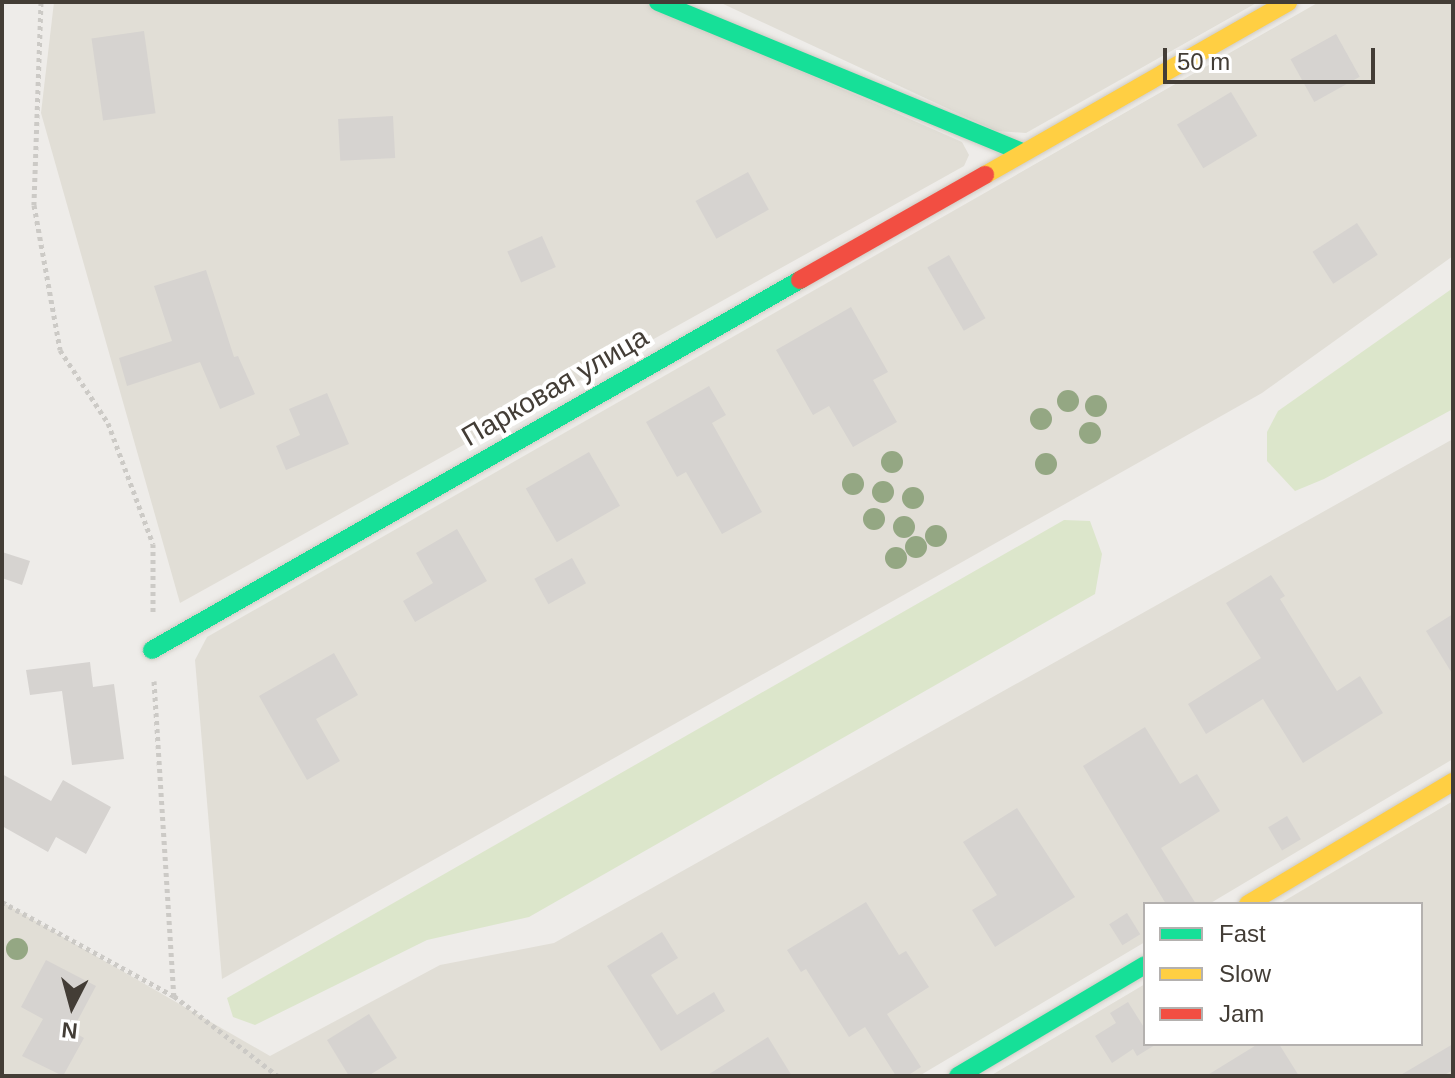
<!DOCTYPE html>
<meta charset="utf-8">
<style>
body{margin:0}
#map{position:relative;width:1455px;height:1078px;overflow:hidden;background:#eeece9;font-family:Helvetica,sans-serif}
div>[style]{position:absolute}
.residential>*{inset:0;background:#e1ded6}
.green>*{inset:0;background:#dce6cb}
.building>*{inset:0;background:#d6d3d0;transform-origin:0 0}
.path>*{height:5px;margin-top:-2.5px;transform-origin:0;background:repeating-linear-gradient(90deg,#cccac6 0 4px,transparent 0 8px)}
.roads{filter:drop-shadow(0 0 2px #cfcbc3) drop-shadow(0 0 2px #cfcbc3)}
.fast>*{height:18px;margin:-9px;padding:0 9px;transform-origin:9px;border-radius:9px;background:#16e098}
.slow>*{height:18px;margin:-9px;padding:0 9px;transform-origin:9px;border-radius:9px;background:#ffcf43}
.jam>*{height:18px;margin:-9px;padding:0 9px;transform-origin:9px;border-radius:9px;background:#f24e42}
.trees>*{width:22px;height:22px;margin:-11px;border-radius:50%;background:#94a783}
span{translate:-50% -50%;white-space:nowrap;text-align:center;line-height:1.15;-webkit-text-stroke:8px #fff;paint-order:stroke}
.street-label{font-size:28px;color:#433d36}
.frame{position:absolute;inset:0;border:4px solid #433d36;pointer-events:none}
.legend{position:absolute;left:1143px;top:902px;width:280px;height:144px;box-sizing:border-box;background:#fff;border:2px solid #b4b1af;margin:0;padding:10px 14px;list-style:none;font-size:24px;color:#433d36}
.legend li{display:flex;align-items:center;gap:16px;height:40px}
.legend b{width:40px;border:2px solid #b4b1af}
.north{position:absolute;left:32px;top:966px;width:80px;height:80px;-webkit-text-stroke:6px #fff;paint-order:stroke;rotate:186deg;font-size:22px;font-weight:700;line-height:32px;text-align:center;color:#433d36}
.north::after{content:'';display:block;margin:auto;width:28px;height:36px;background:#433d36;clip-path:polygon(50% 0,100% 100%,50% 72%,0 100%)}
.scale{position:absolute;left:1163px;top:48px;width:212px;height:36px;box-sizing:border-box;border:4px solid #433d36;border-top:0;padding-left:10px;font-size:24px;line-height:28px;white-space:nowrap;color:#433d36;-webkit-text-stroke:6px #fff;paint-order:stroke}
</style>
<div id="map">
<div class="residential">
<i style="clip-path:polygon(54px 2px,645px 2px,962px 142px,969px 155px,964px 166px,180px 603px,41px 113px)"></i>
<i style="clip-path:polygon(719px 2px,1258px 2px,1026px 133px,996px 131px)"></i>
<i style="clip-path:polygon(1319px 2px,1453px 2px,1453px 256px,1262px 393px,222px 979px,195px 660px,207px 637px)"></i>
<i style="clip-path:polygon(1453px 439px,1453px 759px,1209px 904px,1145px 904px,1145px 942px,919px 1076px,2px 1076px,2px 902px,270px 1056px,440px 965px,554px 943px)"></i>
<i style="clip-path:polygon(1453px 801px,1453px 1076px,990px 1076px,1145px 984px,1145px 1044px,1421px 1044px,1421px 904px,1279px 904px)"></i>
</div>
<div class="green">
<i style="clip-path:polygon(1453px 288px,1453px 409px,1324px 479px,1295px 491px,1267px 461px,1267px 432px,1278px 411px)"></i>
<i style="clip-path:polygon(1064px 520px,1090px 521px,1102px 554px,1095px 594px,529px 917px,427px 940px,255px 1025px,233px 1017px,227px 998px)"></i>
</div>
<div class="building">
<i style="left:144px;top:31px;width:83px;height:53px;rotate:82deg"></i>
<i style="left:1336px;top:34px;width:49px;height:52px;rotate:61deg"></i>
<i style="left:1231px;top:92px;width:51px;height:63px;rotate:59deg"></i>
<i style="left:393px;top:116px;width:42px;height:55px;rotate:87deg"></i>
<i style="left:748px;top:172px;width:43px;height:60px;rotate:61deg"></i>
<i style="left:1357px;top:223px;width:38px;height:53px;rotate:57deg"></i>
<i style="left:542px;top:236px;width:34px;height:38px;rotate:66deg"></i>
<i style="left:949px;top:255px;width:73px;height:25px;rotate:60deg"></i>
<i style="clip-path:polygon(206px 270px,234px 357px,238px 356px,255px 394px,220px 409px,200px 362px,127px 386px,119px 358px,172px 341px,154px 286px)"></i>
<i style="clip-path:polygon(851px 307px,888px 372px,873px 380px,897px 422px,853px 447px,829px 406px,813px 415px,776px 350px)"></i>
<i style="clip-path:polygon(709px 386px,726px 415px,712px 423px,762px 512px,722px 534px,686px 472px,677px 477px,646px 422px)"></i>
<i style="clip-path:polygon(327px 393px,349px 444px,286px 470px,276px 446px,300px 435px,289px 409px)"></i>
<i style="left:589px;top:452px;width:62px;height:73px;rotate:60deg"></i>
<i style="clip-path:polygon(457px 529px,487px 581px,415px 622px,403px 601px,433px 583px,416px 553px)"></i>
<i style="clip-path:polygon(2px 552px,30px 561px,22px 585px,2px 578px)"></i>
<i style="left:572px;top:558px;width:29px;height:43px;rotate:61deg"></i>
<i style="clip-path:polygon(1271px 575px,1285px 596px,1280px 599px,1337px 691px,1360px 676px,1383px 713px,1303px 763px,1263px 699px,1206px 734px,1188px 704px,1261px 658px,1226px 603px)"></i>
<i style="clip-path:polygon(1453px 614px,1453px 675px,1426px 631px)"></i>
<i style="clip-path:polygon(334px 653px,358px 695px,316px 719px,340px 761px,307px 780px,259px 696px)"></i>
<i style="clip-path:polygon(90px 662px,93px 687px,114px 684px,124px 759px,72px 765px,62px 691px,30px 695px,26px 670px)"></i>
<i style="clip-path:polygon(1145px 727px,1180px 784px,1197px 774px,1220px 811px,1161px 848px,1196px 904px,1166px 904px,1083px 766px)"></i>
<i style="clip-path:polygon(2px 774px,51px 801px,63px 780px,111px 807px,86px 854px,56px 837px,48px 852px,2px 826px)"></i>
<i style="clip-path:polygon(1017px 808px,1075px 897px,995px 947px,972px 910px,997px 895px,963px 842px)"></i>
<i style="left:1287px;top:816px;width:27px;height:22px;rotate:59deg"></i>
<i style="clip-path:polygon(866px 902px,899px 955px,906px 951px,929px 987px,887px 1014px,921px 1067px,907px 1076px,896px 1076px,865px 1027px,849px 1037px,806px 969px,801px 972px,787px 950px)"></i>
<i style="left:1127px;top:913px;width:25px;height:21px;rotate:58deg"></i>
<i style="clip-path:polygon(662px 932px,678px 958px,651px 975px,677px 1015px,714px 992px,725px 1011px,661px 1051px,607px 966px)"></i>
<i style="clip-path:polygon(46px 960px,96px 986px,72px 1031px,84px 1038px,63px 1076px,22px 1056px,43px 1019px,21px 1007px)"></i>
<i style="clip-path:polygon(1128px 1002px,1145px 1029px,1145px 1044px,1155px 1045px,1137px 1056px,1133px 1049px,1112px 1063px,1095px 1036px,1116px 1023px,1110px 1013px)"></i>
<i style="clip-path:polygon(369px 1014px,397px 1058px,368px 1076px,349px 1076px,327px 1040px)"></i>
<i style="clip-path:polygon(768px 1037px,792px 1076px,706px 1076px)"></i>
<i style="clip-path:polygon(1258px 1044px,1279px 1044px,1299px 1076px,1206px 1076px)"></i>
<i style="clip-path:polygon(1453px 1044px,1453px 1070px,1443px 1076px,1399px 1076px)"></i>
</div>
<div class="path">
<i style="left:41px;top:2px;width:203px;rotate:92deg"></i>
<i style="left:34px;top:205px;width:147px;rotate:79.8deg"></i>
<i style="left:60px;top:350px;width:87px;rotate:56.7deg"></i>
<i style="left:108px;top:423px;width:129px;rotate:69.6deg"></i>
<i style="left:153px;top:544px;width:68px;rotate:90deg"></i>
<i style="left:154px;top:681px;width:316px;rotate:86.4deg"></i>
<i style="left:2px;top:902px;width:196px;rotate:28.7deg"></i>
<i style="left:174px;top:996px;width:131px;rotate:37.6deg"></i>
</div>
<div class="roads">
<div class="fast">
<i style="left:658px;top:2px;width:394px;rotate:22.4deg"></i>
<i style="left:152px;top:650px;width:746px;rotate:-29.73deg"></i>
<i style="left:958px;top:1076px;width:217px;rotate:-30.7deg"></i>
</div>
<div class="slow">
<i style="left:985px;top:175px;width:349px;rotate:-29.7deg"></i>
<i style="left:1248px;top:904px;width:239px;rotate:-30.8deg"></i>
</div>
<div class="jam">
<i style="left:800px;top:280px;width:213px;rotate:-29.6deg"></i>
</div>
</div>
<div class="trees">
<i style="left:1068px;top:401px"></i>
<i style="left:1096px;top:406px"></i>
<i style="left:1041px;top:419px"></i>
<i style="left:1090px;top:433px"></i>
<i style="left:892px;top:462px"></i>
<i style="left:1046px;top:464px"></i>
<i style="left:853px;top:484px"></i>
<i style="left:883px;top:492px"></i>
<i style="left:913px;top:498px"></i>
<i style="left:874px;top:519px"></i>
<i style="left:904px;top:527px"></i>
<i style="left:936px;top:536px"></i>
<i style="left:916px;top:547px"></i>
<i style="left:896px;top:558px"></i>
<i style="left:17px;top:949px"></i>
</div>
<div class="street-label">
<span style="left:555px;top:387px;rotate:-30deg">Парковая улица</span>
</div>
<div class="frame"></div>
<ul class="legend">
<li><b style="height:10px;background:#16e098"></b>Fast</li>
<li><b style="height:10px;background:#ffcf43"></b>Slow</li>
<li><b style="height:10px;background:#f24e42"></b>Jam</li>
</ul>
<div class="north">N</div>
<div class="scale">50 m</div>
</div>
